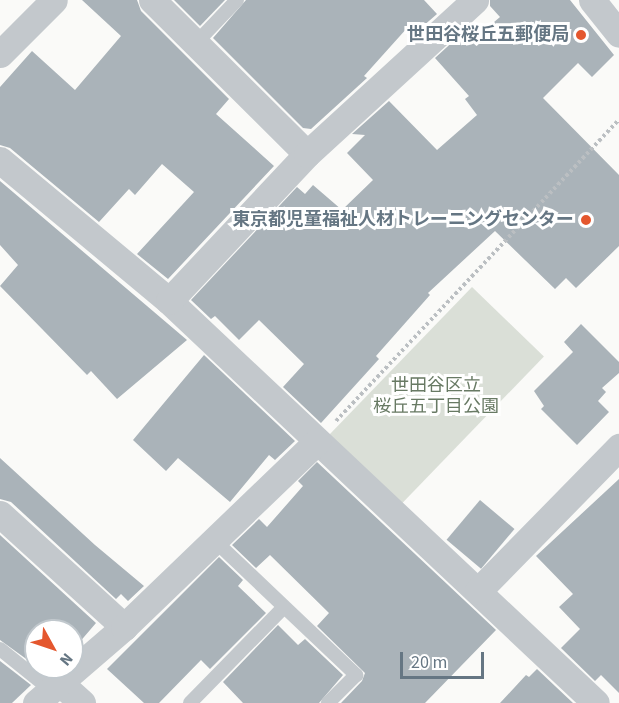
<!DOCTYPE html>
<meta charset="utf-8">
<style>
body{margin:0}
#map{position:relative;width:619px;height:703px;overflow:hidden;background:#fafaf8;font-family:"Source Sans 3","Noto Sans JP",sans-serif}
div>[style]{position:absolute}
.green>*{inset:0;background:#dadfd7;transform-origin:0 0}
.building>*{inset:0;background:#aab3b9;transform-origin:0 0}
.path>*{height:4px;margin-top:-2px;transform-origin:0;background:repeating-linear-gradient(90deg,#bbbfc2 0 3px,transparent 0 6px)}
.lane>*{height:14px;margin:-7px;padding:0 7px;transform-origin:7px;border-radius:7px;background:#c3c8cc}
.street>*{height:27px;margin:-13.5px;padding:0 13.5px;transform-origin:13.5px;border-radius:13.5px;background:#c3c8cc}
.dots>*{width:16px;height:16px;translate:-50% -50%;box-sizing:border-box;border:3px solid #fff;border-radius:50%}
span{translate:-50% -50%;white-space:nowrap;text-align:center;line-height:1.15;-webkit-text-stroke:6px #fff;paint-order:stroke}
.poi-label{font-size:18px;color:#657683;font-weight:700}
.right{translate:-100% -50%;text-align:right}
.park-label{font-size:18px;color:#687a64}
.north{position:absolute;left:24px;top:619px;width:60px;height:60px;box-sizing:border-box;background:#fff;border:2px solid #c1c8cd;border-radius:50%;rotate:130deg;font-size:16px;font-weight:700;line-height:24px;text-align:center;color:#657683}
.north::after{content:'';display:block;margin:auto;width:21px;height:27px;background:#e4572e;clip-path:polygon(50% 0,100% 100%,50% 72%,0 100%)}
.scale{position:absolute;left:400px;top:652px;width:84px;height:27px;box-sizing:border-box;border:3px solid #657683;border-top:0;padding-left:8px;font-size:18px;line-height:21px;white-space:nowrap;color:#657683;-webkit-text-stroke:4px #fff;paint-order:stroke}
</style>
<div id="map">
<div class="green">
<i style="left:472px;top:287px;width:100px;height:210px;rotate:44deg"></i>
</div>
<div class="building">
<i style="clip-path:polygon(82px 0,137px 0,141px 11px,229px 99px,216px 114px,274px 166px,168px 279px,137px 254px,194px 192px,162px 164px,135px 195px,129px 189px,99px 222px,10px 148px,0 145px,0 87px,32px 51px,75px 90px,121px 36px)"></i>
<i style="clip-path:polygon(174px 0,225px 0,200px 26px)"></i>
<i style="clip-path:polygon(246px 0,424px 0,437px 14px,414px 34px,408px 27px,364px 76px,367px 78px,311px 129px,303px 128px,213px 38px)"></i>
<i style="clip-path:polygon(490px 0,570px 0,614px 55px,592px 77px,578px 63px,543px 98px,619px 175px,619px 246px,576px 288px,566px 278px,555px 289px,495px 231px,428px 293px,430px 295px,376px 356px,379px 359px,321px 423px,283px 387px,304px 364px,259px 320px,239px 340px,215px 316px,211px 319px,191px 300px,297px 187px,305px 194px,313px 185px,342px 210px,373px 180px,347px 153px,365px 135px,352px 134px,389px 101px,437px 150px,477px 115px,465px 99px,469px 96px,435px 58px,459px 36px,467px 45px,500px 17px,490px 6px)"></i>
<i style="clip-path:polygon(0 181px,187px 340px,117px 399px,91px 371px,87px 375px,0 286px,18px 265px,0 245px)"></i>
<i style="clip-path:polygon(581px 324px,619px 362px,619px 373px,602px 388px,606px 392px,598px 401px,609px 412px,577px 445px,541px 409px,544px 406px,534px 391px,573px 352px,564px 342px)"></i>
<i style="clip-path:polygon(204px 355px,295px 441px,275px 460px,269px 455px,230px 502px,178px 458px,166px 471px,133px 440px)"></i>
<i style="clip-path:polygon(0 458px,95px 545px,144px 586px,128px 601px,121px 594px,116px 599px,11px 502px,0 499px)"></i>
<i style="clip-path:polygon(317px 462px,496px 630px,425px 703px,341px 703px,362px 681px,365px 673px,317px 626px,329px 613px,270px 555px,256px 568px,232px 545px,259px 519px,267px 527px,303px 486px,298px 481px)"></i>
<i style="clip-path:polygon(619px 479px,619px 693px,601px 675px,595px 681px,561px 648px,580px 629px,559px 607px,573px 594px,536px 556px)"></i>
<i style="left:480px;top:500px;width:45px;height:52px;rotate:40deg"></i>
<i style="clip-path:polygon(0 535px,96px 623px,72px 651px,72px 631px,36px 631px,36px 666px,0 640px)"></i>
<i style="clip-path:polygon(219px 557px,243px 580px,238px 586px,266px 613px,210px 669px,201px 660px,159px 703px,144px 703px,107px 669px)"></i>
<i style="clip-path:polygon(278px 625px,298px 645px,305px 639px,343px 675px,319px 703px,243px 703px,223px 682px)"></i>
<i style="clip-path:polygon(0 661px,31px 685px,12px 703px,0 703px)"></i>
<i style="clip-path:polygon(537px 669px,573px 703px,500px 703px,526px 675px,529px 677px)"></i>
</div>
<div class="path">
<i style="left:336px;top:421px;width:413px;rotate:-46.8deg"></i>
</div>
<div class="lane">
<i style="left:197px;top:42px;width:58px;rotate:-46.4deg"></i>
<i style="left:215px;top:541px;width:195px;rotate:43.5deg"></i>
<i style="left:356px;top:675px;width:40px;rotate:135deg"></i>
<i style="left:0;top:649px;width:65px;rotate:38.8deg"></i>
<i style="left:190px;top:703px;width:134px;rotate:-45.6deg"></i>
</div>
<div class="street">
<i style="left:152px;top:0;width:218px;rotate:44.8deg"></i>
<i style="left:592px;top:0;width:43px;rotate:51.5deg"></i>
<i style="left:0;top:54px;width:76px;rotate:-45deg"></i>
<i style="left:0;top:160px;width:220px;rotate:39.8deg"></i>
<i style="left:169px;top:301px;width:586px;rotate:43.27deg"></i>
<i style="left:169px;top:301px;width:202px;rotate:-46.8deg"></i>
<i style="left:307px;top:154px;width:228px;rotate:-42.5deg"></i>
<i style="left:0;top:514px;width:168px;rotate:42.3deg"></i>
<i style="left:478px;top:591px;width:202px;rotate:-45.6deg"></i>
<i style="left:59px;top:682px;width:31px;rotate:42deg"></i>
<i style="left:36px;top:703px;width:116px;rotate:-40.8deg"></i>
<i style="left:124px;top:627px;width:268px;rotate:-43.9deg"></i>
</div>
<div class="dots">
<i style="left:581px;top:35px;background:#e4572e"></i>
<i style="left:586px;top:220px;background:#e4572e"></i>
</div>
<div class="poi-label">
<span class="right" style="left:569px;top:35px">世田谷桜丘五郵便局</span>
<span class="right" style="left:574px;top:220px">東京都児童福祉人材トレーニングセンター</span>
</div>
<div class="park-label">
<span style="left:436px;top:397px">世田谷区立<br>桜丘五丁目公園</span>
</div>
<div class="north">N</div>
<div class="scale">20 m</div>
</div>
